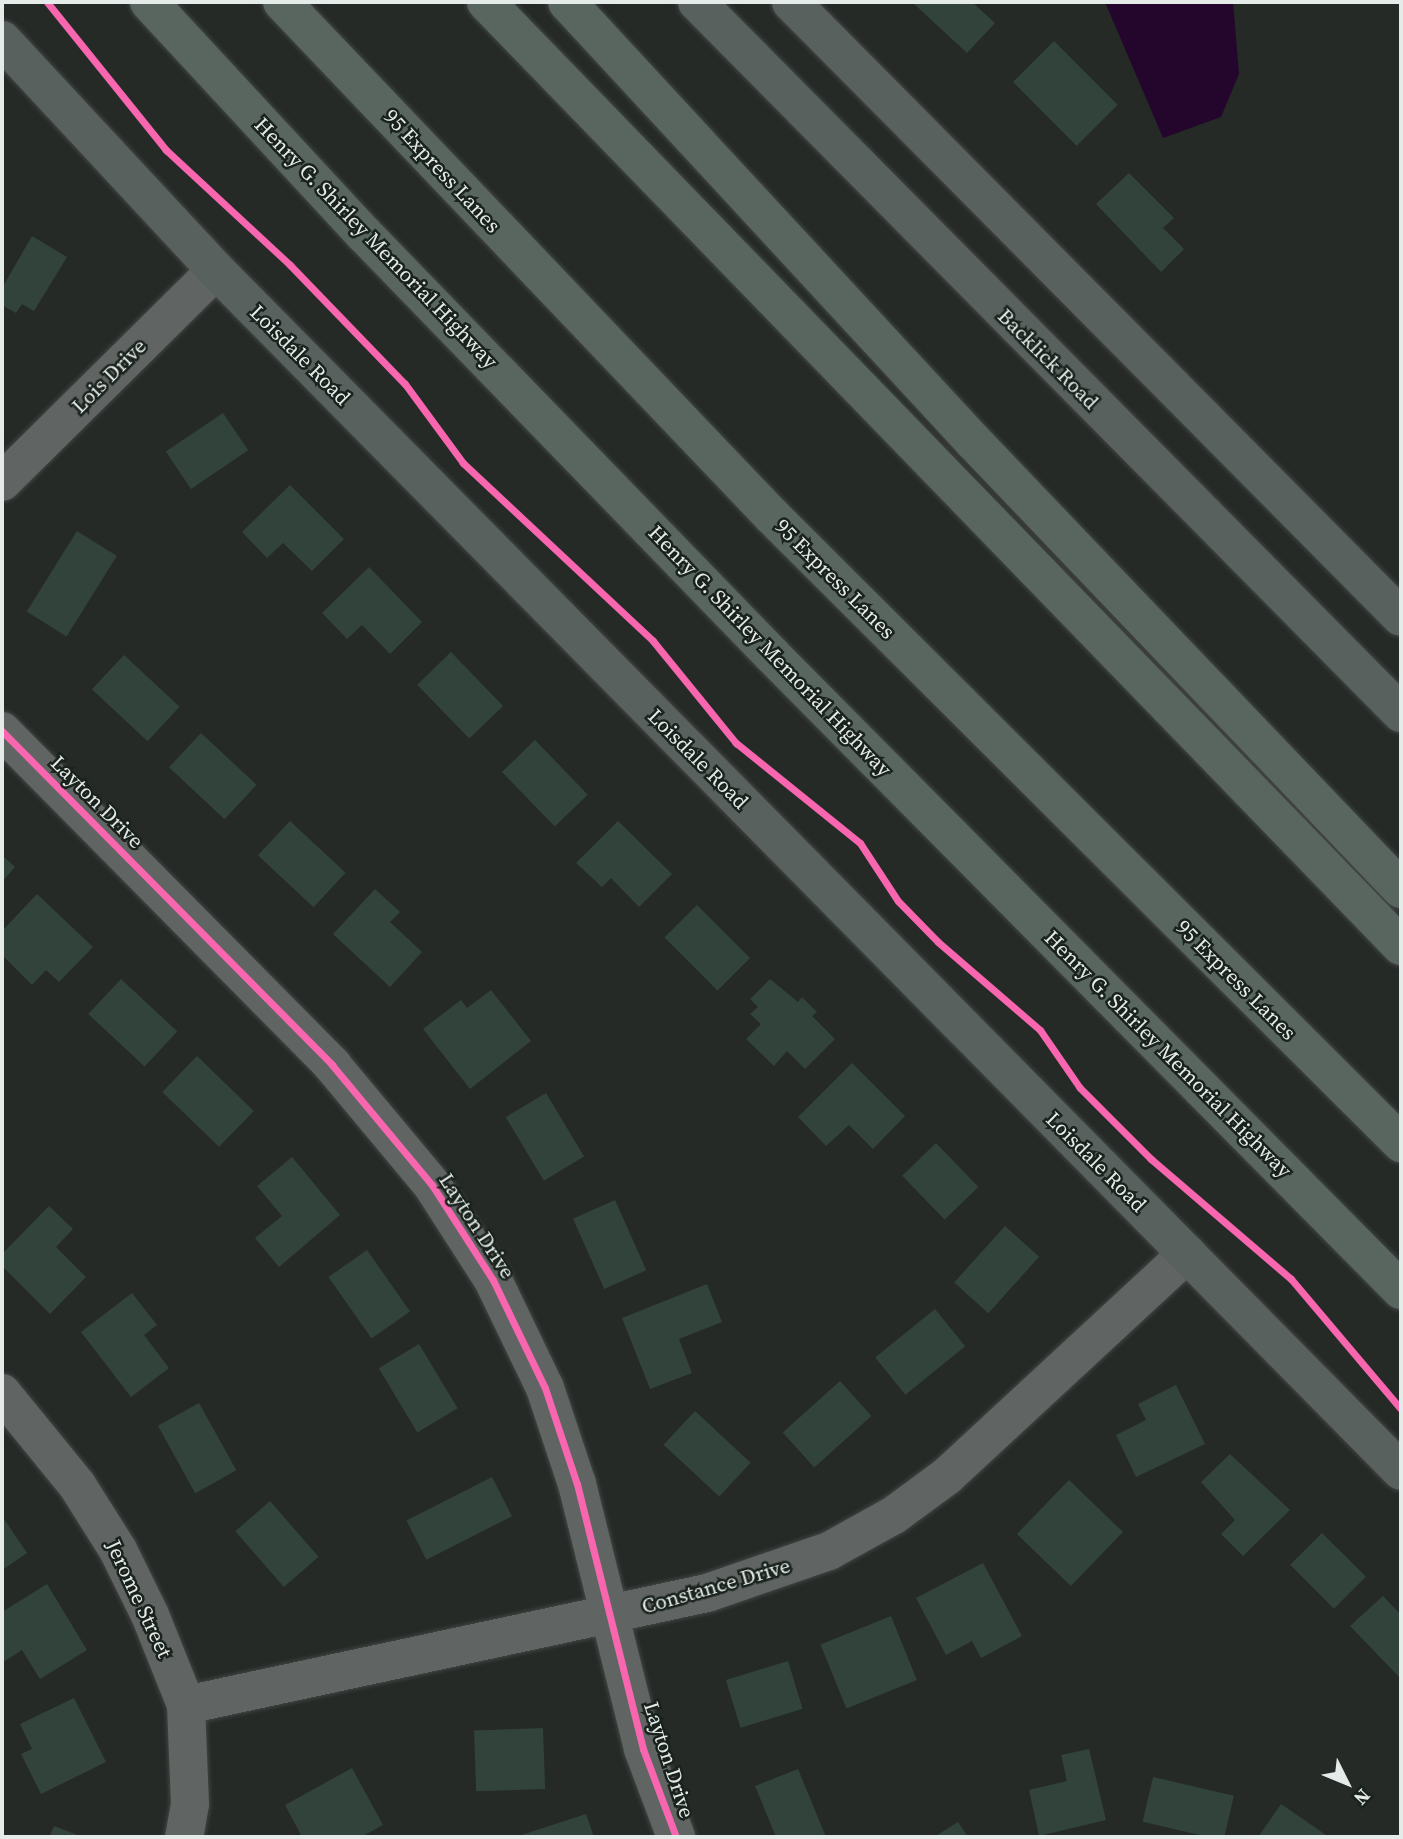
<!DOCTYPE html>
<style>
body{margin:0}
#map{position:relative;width:1403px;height:1839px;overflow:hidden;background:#252a27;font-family:"Source Serif 4",serif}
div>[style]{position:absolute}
.water>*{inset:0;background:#24062c}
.building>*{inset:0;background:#32433b;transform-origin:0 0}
.roads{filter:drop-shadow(0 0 2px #424543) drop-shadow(0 0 2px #424543)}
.minor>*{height:38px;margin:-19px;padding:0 19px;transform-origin:19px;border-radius:19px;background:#606462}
.major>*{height:38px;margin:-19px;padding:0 19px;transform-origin:19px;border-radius:19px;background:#58615d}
.highway>*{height:38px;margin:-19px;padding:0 19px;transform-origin:19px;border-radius:19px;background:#59665f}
.cycleway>*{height:7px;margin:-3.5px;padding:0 3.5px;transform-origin:3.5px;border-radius:3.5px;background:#f766af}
span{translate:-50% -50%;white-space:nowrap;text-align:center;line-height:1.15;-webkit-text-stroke:5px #19221d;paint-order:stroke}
.street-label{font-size:21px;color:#e5ebe8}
.frame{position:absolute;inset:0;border:4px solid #e5ebe8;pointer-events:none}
.north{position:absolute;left:1312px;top:1748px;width:70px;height:70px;-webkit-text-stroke:5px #19221d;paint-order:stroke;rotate:133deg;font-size:19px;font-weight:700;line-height:28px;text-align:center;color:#e5ebe8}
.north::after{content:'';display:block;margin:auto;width:24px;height:32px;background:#e5ebe8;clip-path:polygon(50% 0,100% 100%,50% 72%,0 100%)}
</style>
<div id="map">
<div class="water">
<i style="clip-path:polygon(1105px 2px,1233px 2px,1239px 74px,1221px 117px,1163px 138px)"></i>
</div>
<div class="building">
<i style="clip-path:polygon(912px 2px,972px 2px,995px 23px,967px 53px)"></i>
<i style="left:1054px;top:41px;width:90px;height:58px;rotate:45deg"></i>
<i style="clip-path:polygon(1129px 173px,1174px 218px,1163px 228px,1184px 249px,1161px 272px,1096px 204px)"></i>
<i style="clip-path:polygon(32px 236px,67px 257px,34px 311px,22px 304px,16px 313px,2px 305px,2px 288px)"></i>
<i style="left:223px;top:413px;width:45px;height:69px;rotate:56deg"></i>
<i style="clip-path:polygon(290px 485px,344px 539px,312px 571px,283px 543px,267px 558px,242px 532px)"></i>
<i style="left:77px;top:531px;width:47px;height:95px;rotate:32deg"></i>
<i style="clip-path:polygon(369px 567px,422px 622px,390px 654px,362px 625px,347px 639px,322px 613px)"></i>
<i style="left:451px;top:652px;width:75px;height:47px;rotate:46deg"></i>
<i style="left:124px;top:655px;width:76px;height:47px;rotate:43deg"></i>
<i style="left:201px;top:733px;width:76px;height:47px;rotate:43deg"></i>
<i style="left:535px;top:740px;width:76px;height:46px;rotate:46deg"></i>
<i style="left:290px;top:821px;width:76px;height:47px;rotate:43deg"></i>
<i style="clip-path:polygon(618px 821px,672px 874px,639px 907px,611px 878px,602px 887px,576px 863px)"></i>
<i style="clip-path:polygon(2px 855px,15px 867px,2px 882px)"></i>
<i style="clip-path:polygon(375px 889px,400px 912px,390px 922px,422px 952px,390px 987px,333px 934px)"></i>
<i style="clip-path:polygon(37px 894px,93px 947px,59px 982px,46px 970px,32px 985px,2px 955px,2px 931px)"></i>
<i style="left:697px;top:905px;width:75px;height:46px;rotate:45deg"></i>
<i style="left:121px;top:979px;width:77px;height:48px;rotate:43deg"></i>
<i style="clip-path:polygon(770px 979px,798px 1002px,802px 997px,817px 1012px,812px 1016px,835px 1039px,805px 1069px,787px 1051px,774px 1066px,746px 1039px,761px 1024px,750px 1014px,758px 1007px,750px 999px)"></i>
<i style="clip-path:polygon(491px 990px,531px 1041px,470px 1089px,423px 1029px,461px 1000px,467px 1008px)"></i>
<i style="left:197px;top:1056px;width:79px;height:50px;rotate:44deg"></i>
<i style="clip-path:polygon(852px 1063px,905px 1116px,873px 1149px,849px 1125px,826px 1146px,798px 1117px)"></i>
<i style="left:546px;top:1093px;width:74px;height:47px;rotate:59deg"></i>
<i style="left:936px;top:1143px;width:61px;height:47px;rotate:46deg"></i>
<i style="clip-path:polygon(292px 1157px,340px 1215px,279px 1267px,255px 1238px,282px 1216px,257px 1186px)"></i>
<i style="left:615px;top:1200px;width:77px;height:46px;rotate:66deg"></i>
<i style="clip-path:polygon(49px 1206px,73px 1229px,56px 1247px,86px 1277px,50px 1314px,2px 1266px,2px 1254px)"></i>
<i style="left:1005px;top:1226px;width:46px;height:76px;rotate:42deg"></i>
<i style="left:367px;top:1250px;width:75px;height:47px;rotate:55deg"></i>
<i style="clip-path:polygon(707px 1284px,722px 1322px,679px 1339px,692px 1373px,650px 1389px,622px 1318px)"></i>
<i style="clip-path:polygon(132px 1293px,157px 1325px,144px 1335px,169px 1368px,131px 1397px,81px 1332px)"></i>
<i style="left:935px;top:1309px;width:48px;height:77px;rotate:51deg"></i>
<i style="left:419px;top:1344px;width:75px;height:47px;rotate:59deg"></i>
<i style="left:840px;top:1381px;width:47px;height:77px;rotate:48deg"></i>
<i style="clip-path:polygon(1176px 1385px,1205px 1444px,1136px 1477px,1116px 1435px,1146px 1420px,1138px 1404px)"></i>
<i style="left:199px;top:1403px;width:77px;height:47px;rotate:61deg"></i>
<i style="left:695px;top:1411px;width:76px;height:46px;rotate:43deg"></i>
<i style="clip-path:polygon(1230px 1454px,1290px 1510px,1243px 1556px,1221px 1534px,1235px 1520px,1201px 1482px)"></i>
<i style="left:492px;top:1477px;width:44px;height:96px;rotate:63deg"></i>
<i style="left:1069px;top:1480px;width:75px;height:75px;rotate:44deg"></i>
<i style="left:270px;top:1501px;width:74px;height:46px;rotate:49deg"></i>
<i style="clip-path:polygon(2px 1516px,27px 1553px,2px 1570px)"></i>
<i style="left:1322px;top:1533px;width:62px;height:45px;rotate:45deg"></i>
<i style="clip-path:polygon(983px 1563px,1022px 1636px,981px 1658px,972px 1641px,946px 1655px,916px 1598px)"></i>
<i style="clip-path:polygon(47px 1584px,87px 1650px,40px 1679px,22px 1650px,5px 1661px,2px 1657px,2px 1612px)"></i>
<i style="clip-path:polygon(1383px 1596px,1401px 1615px,1401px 1679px,1350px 1626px)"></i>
<i style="left:891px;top:1616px;width:69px;height:76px;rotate:68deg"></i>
<i style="left:788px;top:1661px;width:50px;height:65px;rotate:73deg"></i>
<i style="clip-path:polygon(74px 1698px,106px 1762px,41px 1794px,21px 1754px,32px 1749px,20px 1724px)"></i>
<i style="left:543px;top:1728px;width:61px;height:69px;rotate:88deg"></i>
<i style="clip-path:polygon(1089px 1749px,1106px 1820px,1039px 1836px,1029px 1790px,1067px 1781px,1061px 1755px)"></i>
<i style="clip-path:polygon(352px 1768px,383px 1825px,361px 1837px,302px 1837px,285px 1805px)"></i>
<i style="clip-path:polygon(798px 1769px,826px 1837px,776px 1837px,755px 1786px)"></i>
<i style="left:1153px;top:1777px;width:83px;height:46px;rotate:13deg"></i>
<i style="clip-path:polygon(1281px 1804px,1329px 1837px,1258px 1837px)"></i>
<i style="clip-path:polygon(586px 1814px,594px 1837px,515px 1837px)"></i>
<i style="clip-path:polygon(958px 1822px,968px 1837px,934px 1837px)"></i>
<i style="clip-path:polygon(54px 1826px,83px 1837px,49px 1837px)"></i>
</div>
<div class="roads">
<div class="minor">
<i style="left:2px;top:482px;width:301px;rotate:-44.7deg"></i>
<i style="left:2px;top:731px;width:470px;rotate:45.3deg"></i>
<i style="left:332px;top:1065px;width:156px;rotate:50.2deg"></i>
<i style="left:432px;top:1185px;width:113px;rotate:57.3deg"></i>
<i style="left:493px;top:1280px;width:120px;rotate:64.3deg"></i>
<i style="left:545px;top:1388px;width:101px;rotate:71.6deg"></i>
<i style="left:577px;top:1484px;width:273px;rotate:76deg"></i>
<i style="left:643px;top:1749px;width:94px;rotate:69.4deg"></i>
<i style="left:2px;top:1393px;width:119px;rotate:50.8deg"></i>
<i style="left:77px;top:1485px;width:77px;rotate:57.8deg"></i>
<i style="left:118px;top:1550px;width:72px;rotate:63.8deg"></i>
<i style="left:150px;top:1615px;width:97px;rotate:68.2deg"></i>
<i style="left:186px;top:1705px;width:99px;rotate:87.7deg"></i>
<i style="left:190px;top:1804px;width:34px;rotate:100deg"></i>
<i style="left:186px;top:1705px;width:533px;rotate:-12.13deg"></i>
<i style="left:707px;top:1593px;width:129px;rotate:-19deg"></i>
<i style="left:829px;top:1551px;width:74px;rotate:-29deg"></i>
<i style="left:894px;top:1515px;width:66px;rotate:-36.3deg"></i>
<i style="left:947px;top:1476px;width:327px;rotate:-42.8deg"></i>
</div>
<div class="major">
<i style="left:697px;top:2px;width:1001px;rotate:45.28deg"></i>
<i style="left:791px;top:2px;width:866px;rotate:45.23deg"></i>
<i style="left:2px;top:40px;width:314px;rotate:47.1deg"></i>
<i style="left:216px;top:270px;width:1687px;rotate:45.38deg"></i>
</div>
<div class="highway">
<i style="left:149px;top:2px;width:316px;rotate:47.2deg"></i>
<i style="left:364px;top:234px;width:586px;rotate:45.9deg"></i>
<i style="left:772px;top:655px;width:894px;rotate:45.27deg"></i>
<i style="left:282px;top:2px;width:709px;rotate:46.37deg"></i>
<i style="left:771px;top:515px;width:890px;rotate:44.91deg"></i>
<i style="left:486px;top:2px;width:1315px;rotate:45.89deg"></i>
<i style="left:567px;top:2px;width:597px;rotate:47.24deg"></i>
<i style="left:972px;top:440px;width:621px;rotate:46.3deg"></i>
</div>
</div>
<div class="cycleway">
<i style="left:47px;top:2px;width:190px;rotate:51.2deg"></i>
<i style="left:166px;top:150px;width:169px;rotate:42.8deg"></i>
<i style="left:290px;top:265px;width:165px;rotate:46deg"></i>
<i style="left:405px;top:384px;width:98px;rotate:53.7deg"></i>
<i style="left:463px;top:463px;width:260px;rotate:43.1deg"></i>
<i style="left:653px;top:641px;width:132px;rotate:50.9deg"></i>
<i style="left:736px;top:743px;width:159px;rotate:38.9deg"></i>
<i style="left:860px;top:843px;width:69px;rotate:56.8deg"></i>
<i style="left:898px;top:901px;width:57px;rotate:45.7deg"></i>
<i style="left:938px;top:942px;width:135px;rotate:40.8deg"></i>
<i style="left:1040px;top:1030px;width:70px;rotate:55.4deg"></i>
<i style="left:1080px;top:1088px;width:100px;rotate:45deg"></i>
<i style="left:1151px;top:1159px;width:184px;rotate:40.6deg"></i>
<i style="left:1291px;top:1279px;width:170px;rotate:49.8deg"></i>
<i style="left:2px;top:731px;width:470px;rotate:45.3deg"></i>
<i style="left:332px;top:1065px;width:156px;rotate:50.2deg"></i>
<i style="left:432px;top:1185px;width:113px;rotate:57.3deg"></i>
<i style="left:493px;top:1280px;width:120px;rotate:64.3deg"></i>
<i style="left:545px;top:1388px;width:101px;rotate:71.6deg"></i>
<i style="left:577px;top:1484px;width:273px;rotate:76deg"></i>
<i style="left:643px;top:1749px;width:94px;rotate:69.4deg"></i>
</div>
<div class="street-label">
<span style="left:442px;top:171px;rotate:47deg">95 Express Lanes</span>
<span style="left:376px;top:243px;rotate:46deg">Henry G. Shirley Memorial Highway</span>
<span style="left:300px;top:355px;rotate:45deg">Loisdale Road</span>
<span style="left:1048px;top:359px;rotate:45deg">Backlick Road</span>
<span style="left:109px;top:376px;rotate:-45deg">Lois Drive</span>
<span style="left:835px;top:579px;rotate:45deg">95 Express Lanes</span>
<span style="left:770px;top:651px;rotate:46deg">Henry G. Shirley Memorial Highway</span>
<span style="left:698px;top:759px;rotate:45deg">Loisdale Road</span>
<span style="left:97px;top:802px;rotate:45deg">Layton Drive</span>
<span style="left:1236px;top:980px;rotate:45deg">95 Express Lanes</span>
<span style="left:1168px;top:1054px;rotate:45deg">Henry G. Shirley Memorial Highway</span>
<span style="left:1096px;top:1162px;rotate:45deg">Loisdale Road</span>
<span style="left:477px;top:1226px;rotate:57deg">Layton Drive</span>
<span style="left:716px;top:1586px;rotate:-16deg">Constance Drive</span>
<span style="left:139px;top:1599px;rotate:65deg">Jerome Street</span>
<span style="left:669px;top:1760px;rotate:72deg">Layton Drive</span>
</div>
<div class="frame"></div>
<div class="north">N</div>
</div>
